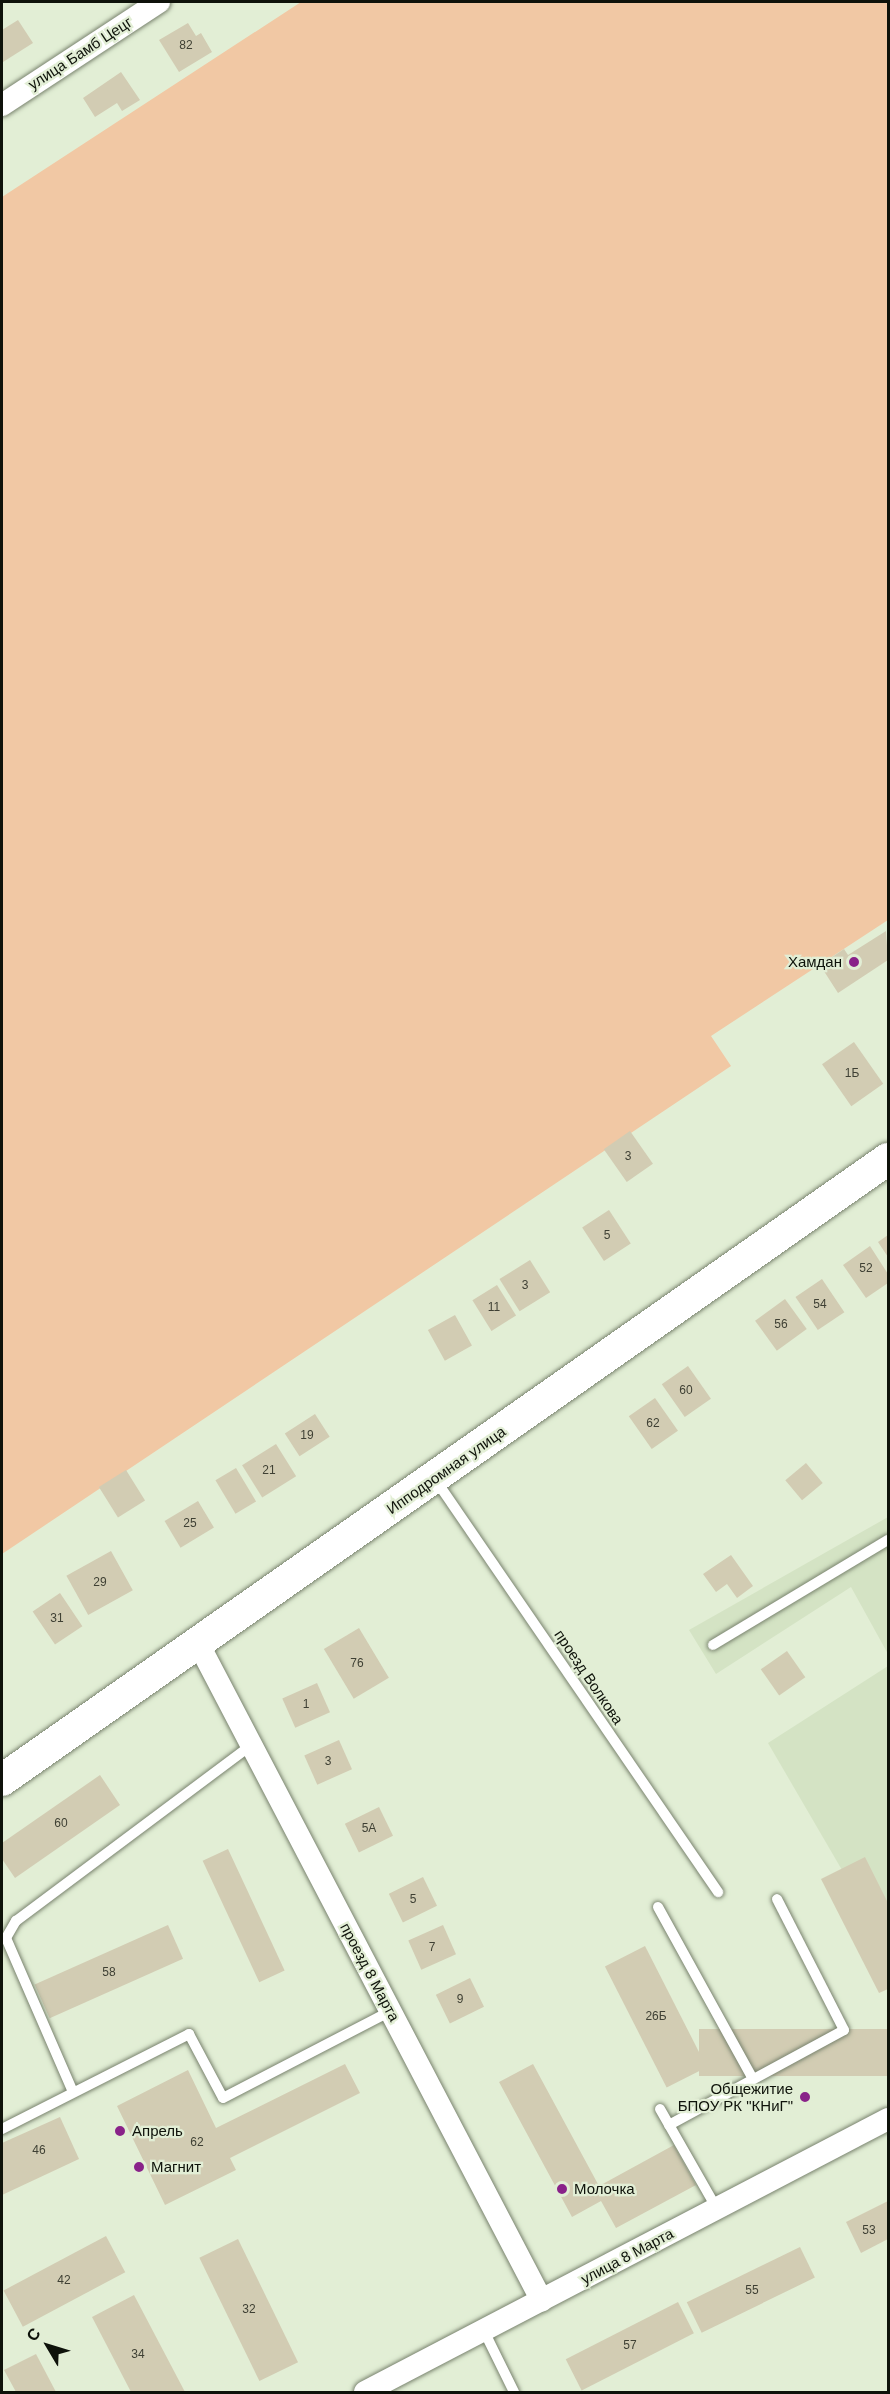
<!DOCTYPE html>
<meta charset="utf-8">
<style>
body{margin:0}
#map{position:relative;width:890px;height:2394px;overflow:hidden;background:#e2eed5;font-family:Helvetica,sans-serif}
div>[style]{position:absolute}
.built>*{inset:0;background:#d4e3c4}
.green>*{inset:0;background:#f1c8a4}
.building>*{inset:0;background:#d2ccb3;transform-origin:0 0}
.roads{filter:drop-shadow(0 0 2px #79836e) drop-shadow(0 0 2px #79836e)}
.lane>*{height:10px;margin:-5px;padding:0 5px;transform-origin:5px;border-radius:5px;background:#fff}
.street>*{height:22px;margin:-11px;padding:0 11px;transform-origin:11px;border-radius:11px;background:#fff}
.secondary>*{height:32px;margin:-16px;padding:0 16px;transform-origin:16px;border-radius:16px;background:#fff}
.dots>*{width:16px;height:16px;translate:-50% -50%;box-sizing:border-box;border:3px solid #e2eed5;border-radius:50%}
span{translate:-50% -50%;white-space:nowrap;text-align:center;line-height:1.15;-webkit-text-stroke:4.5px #e2eed5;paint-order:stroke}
.number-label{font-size:12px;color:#3f4034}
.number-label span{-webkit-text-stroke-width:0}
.street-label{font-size:15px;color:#0e120a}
.poi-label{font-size:15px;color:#0e120a}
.right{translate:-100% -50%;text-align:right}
.left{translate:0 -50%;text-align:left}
.frame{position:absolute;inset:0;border:3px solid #0e120a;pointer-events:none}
.north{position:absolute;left:18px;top:2316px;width:60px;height:60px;-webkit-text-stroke:4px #e2eed5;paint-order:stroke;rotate:308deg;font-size:16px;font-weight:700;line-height:24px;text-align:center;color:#0e120a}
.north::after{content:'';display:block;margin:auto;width:21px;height:27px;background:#0e120a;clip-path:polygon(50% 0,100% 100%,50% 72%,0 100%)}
</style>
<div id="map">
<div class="built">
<i style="clip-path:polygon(888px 1517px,888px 1654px,851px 1587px,716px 1674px,689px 1630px)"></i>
<i style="clip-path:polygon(888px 1666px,888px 1949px,768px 1743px)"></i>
</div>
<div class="green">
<i style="clip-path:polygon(301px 2px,888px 2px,888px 920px,711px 1036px,731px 1066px,2px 1554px,2px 197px)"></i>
</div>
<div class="building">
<i style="clip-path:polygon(18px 20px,33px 43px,3px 62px,2px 30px)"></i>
<i style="clip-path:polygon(188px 23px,196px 36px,201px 33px,212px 52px,179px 72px,159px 40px)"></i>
<i style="clip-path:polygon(121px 72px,140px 100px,122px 111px,117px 103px,95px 117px,83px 98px)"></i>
<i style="clip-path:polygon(886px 931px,888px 960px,838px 993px,820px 965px,844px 949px,848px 955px)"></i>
<i style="left:854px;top:1042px;width:51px;height:39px;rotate:55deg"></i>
<i style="left:630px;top:1131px;width:40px;height:32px;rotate:55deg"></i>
<i style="left:609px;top:1210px;width:40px;height:32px;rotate:57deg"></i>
<i style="clip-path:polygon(888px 1235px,888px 1257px,878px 1242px)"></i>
<i style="clip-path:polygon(870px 1246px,888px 1274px,888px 1283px,866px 1298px,843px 1265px)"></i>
<i style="left:530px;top:1260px;width:38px;height:36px;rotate:58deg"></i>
<i style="left:822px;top:1279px;width:40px;height:32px;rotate:56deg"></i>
<i style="left:497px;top:1285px;width:36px;height:29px;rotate:58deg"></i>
<i style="left:785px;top:1299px;width:37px;height:37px;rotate:54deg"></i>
<i style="left:455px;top:1315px;width:35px;height:31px;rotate:61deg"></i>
<i style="left:688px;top:1366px;width:40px;height:32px;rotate:55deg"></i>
<i style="left:655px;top:1398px;width:40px;height:32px;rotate:55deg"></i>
<i style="left:315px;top:1414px;width:27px;height:36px;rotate:57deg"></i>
<i style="left:276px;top:1444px;width:38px;height:40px;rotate:58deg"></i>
<i style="left:806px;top:1463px;width:26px;height:27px;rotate:50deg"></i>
<i style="left:236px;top:1468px;width:39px;height:24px;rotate:59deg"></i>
<i style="left:126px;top:1470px;width:36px;height:32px;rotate:58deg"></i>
<i style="left:198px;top:1501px;width:31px;height:39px;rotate:59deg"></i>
<i style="left:111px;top:1551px;width:45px;height:51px;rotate:61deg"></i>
<i style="clip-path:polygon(731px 1555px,753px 1586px,737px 1598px,727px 1584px,716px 1592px,703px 1574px)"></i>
<i style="left:60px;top:1593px;width:40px;height:33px;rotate:56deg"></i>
<i style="left:359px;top:1628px;width:58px;height:41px;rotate:59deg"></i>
<i style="left:787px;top:1651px;width:32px;height:32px;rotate:55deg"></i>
<i style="left:317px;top:1683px;width:32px;height:38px;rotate:66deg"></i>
<i style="left:339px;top:1740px;width:32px;height:38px;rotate:66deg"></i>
<i style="clip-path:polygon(100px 1775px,120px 1805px,15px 1878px,2px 1859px,2px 1843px)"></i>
<i style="left:379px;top:1807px;width:32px;height:38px;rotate:64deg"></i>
<i style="left:228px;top:1849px;width:134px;height:28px;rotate:65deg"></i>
<i style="clip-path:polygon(865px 1857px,888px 1903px,888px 1989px,879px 1993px,821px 1879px)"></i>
<i style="left:423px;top:1877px;width:32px;height:38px;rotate:64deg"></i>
<i style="left:168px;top:1925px;width:37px;height:146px;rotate:66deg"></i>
<i style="left:443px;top:1925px;width:32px;height:38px;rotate:66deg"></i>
<i style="left:645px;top:1946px;width:136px;height:45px;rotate:63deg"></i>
<i style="left:470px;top:1978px;width:32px;height:38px;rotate:64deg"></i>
<i style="left:888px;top:2029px;width:47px;height:189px;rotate:90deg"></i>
<i style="clip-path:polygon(345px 2064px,360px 2093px,230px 2158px,236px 2170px,165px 2205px,117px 2106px,188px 2070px,216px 2128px)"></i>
<i style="clip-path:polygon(533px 2064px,599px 2186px,674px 2145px,696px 2185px,616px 2228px,601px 2201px,572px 2217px,499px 2082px)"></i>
<i style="clip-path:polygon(60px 2117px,79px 2159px,2px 2195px,2px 2143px)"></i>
<i style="clip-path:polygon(888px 2201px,888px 2239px,861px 2253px,846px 2222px)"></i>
<i style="left:106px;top:2236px;width:41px;height:116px;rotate:62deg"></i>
<i style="left:238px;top:2239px;width:137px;height:43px;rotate:64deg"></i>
<i style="left:800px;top:2247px;width:34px;height:126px;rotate:64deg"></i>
<i style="clip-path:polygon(134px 2295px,185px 2392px,131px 2392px,92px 2317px)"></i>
<i style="left:678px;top:2302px;width:35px;height:126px;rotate:63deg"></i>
<i style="clip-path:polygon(36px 2354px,56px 2392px,16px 2392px,4px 2370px)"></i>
</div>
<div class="roads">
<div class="lane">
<i style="left:435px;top:1479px;width:501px;rotate:55.58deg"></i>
<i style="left:713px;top:1645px;width:204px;rotate:-31deg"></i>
<i style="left:658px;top:1907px;width:196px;rotate:61.1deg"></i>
<i style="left:73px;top:2092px;width:168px;rotate:-113.5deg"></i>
<i style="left:6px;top:1938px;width:20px;rotate:-60deg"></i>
<i style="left:16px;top:1921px;width:294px;rotate:-36.8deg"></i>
<i style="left:660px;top:2109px;width:115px;rotate:60.3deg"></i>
<i style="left:669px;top:2125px;width:199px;rotate:-28.5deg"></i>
<i style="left:844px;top:2030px;width:147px;rotate:-117.1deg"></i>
<i style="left:2px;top:2129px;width:210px;rotate:-26.9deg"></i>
<i style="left:189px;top:2034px;width:72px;rotate:62deg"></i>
<i style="left:223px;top:2098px;width:189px;rotate:-27.4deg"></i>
<i style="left:484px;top:2331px;width:68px;rotate:63.8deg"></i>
</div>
<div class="street">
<i style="left:2px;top:105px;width:188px;rotate:-33.3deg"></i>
<i style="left:198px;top:1643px;width:742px;rotate:62.4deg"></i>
<i style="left:365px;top:2392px;width:590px;rotate:-27.56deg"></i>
</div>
<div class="secondary">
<i style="left:2px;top:1780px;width:1082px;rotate:-35.03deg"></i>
</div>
</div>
<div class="dots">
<i style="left:854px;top:962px;background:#892289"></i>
<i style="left:805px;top:2097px;background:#892289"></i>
<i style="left:120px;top:2131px;background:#892289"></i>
<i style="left:139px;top:2167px;background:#892289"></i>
<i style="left:562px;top:2189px;background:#892289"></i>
</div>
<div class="number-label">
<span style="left:186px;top:46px">82</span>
<span style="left:852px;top:1074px">1Б</span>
<span style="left:628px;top:1157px">3</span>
<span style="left:607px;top:1236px">5</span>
<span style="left:866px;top:1269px">52</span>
<span style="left:525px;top:1286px">3</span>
<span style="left:820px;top:1305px">54</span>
<span style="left:494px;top:1308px">11</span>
<span style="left:781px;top:1325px">56</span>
<span style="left:686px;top:1391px">60</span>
<span style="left:653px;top:1424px">62</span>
<span style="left:307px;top:1436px">19</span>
<span style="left:269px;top:1471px">21</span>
<span style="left:190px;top:1524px">25</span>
<span style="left:100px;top:1583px">29</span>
<span style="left:57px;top:1619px">31</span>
<span style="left:357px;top:1664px">76</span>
<span style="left:306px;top:1705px">1</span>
<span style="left:328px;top:1762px">3</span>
<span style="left:61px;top:1824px">60</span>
<span style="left:369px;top:1829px">5А</span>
<span style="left:413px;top:1900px">5</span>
<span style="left:432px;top:1948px">7</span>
<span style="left:109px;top:1973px">58</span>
<span style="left:460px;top:2000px">9</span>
<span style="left:656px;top:2017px">26Б</span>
<span style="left:197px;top:2143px">62</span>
<span style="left:39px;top:2151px">46</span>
<span style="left:869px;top:2231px">53</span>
<span style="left:64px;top:2281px">42</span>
<span style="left:752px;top:2291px">55</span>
<span style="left:249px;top:2310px">32</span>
<span style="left:630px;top:2346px">57</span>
<span style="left:138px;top:2355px">34</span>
</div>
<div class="street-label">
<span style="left:80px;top:53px;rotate:-33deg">улица Бамб Цецг</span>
<span style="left:446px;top:1470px;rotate:-35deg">Ипподромная улица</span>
<span style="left:589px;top:1677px;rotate:56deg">проезд Волкова</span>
<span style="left:370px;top:1972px;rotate:62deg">проезд 8 Марта</span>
<span style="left:627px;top:2256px;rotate:-28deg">улица 8 Марта</span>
</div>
<div class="poi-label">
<span class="right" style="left:842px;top:962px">Хамдан</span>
<span class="right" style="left:793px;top:2097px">Общежитие<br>БПОУ РК "КНиГ"</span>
<span class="left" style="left:132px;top:2131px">Апрель</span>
<span class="left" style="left:151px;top:2167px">Магнит</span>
<span class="left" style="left:574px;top:2189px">Молочка</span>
</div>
<div class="frame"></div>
<div class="north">С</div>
</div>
